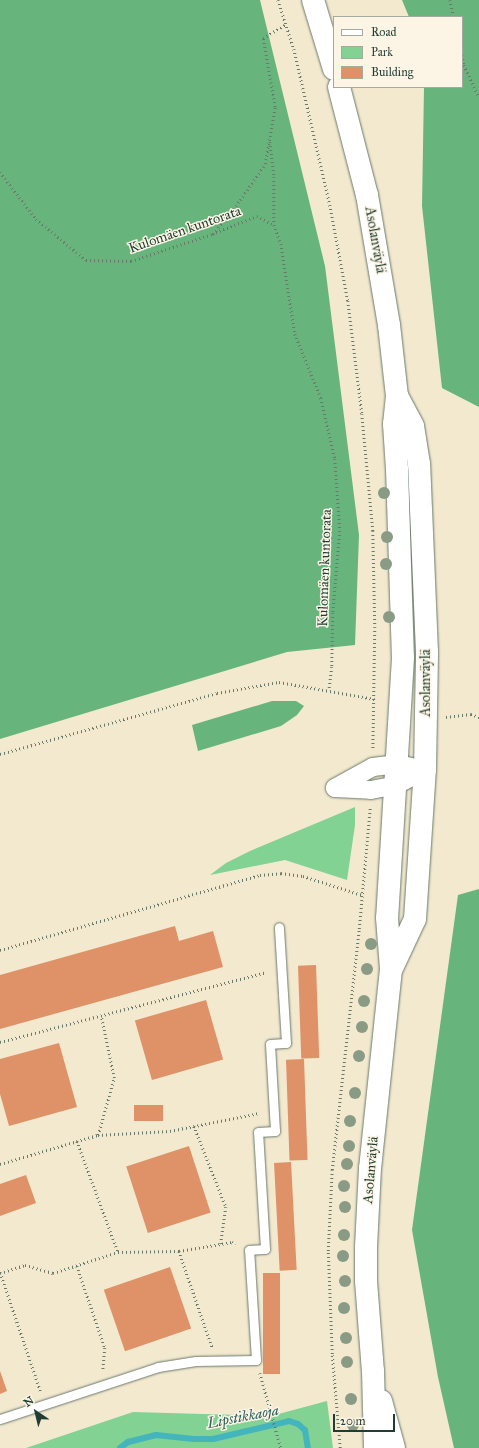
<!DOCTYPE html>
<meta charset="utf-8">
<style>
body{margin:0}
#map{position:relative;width:479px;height:1448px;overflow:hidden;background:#f2e9cf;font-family:"IM FELL Great Primer",serif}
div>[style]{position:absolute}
.green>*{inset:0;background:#81d293}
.forest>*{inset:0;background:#68b47d}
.stream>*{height:6px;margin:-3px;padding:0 3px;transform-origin:3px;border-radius:3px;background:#44b4bd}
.building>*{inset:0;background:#df9267;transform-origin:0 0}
.path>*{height:2.5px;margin-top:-1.25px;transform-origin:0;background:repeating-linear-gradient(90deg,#69796a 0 1px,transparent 0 4px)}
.roads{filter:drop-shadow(0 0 1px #69796a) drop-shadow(0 0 1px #69796a)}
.service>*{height:9px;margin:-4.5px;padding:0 4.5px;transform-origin:4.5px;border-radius:4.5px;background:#fff}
.minor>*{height:18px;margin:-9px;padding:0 9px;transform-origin:9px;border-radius:9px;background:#fff}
.secondary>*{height:22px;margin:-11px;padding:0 11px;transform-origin:11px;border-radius:11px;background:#fff}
.trees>*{width:12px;height:12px;margin:-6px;border-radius:50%;background:#899b84}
span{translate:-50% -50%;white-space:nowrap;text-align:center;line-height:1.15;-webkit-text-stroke:3px #fcf5e5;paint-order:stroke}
.street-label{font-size:14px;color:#1f3d34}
.water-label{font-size:15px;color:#2a615d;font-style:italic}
.legend{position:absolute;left:333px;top:16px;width:130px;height:72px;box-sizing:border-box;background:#fcf5e5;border:1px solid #a4ab9e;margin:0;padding:5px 7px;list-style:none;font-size:12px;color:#1f3d34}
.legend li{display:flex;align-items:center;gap:8px;height:20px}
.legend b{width:20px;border:1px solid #a4ab9e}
.north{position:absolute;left:16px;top:1392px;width:40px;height:40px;-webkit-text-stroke:3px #fcf5e5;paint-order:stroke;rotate:325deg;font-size:11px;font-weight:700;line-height:16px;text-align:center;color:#1f3d34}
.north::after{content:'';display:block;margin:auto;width:14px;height:18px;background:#1f3d34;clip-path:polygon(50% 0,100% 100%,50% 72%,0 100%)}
.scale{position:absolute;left:333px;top:1414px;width:62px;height:18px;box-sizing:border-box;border:2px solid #1f3d34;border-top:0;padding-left:5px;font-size:12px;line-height:14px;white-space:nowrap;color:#1f3d34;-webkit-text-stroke:3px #fcf5e5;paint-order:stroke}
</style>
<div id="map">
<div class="green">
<i style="clip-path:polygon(355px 807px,355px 825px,347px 880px,285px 860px,210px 875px,226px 863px,250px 851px)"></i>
<i style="clip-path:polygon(327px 1401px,333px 1448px,26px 1448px,133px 1412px,271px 1416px)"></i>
</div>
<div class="forest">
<i style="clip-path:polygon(0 0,260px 0,325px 266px,359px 535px,355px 645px,287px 652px,0 739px)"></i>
<i style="clip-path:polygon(402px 0,479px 0,479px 407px,442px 388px,422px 206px,424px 87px,462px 87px,462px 17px,409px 17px)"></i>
<i style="clip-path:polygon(272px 701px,296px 701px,304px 706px,297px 715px,281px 726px,198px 751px,192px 725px)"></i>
<i style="clip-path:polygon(479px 889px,479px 1448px,454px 1448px,438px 1377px,412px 1230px,458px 895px)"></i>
</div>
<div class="stream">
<i style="left:120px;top:1448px;width:10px;rotate:-37deg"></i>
<i style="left:128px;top:1442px;width:29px;rotate:-14deg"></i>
<i style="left:156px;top:1435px;width:38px;rotate:6deg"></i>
<i style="left:194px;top:1439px;width:19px"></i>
<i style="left:213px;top:1439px;width:78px;rotate:-13.3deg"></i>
<i style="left:289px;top:1421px;width:9px;rotate:18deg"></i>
<i style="left:298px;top:1424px;width:9px;rotate:41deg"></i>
<i style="left:305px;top:1430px;width:18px;rotate:81deg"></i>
</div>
<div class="building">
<i style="clip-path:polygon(175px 926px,179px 941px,213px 931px,223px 967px,0 1029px,0 975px)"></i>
<i style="left:316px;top:965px;width:93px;height:18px;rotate:88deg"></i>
<i style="left:206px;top:1000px;width:62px;height:74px;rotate:74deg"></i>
<i style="clip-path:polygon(59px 1043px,77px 1107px,9px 1126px,0 1094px,0 1059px)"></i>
<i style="left:304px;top:1059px;width:101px;height:18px;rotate:88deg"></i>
<i style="left:163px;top:1105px;width:16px;height:29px;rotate:90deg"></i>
<i style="left:189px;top:1146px;width:70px;height:66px;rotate:72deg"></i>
<i style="left:291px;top:1162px;width:108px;height:17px;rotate:87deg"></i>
<i style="clip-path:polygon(26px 1175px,36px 1203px,0 1216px,0 1184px)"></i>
<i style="left:170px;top:1267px;width:65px;height:70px;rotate:71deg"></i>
<i style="left:263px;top:1273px;width:17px;height:101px"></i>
<i style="clip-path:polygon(0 1371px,7px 1391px,0 1394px)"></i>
</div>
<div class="path">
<i style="left:278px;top:0;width:52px;rotate:71.9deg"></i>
<i style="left:294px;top:49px;width:160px;rotate:77deg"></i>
<i style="left:330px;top:205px;width:98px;rotate:79.4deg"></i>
<i style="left:348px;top:301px;width:114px;rotate:82.9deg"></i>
<i style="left:362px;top:414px;width:118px;rotate:84.6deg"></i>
<i style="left:373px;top:531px;width:96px;rotate:88.8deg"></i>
<i style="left:375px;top:627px;width:121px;rotate:90.9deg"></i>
<i style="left:450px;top:0;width:17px;rotate:77deg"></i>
<i style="left:462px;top:55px;width:10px;rotate:79deg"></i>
<i style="left:464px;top:65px;width:35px;rotate:65deg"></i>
<i style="left:270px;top:142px;width:35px;rotate:83deg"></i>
<i style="left:274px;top:177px;width:48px;rotate:90deg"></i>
<i style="left:0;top:172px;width:59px;rotate:52.5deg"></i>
<i style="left:36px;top:219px;width:65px;rotate:39.4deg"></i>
<i style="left:86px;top:260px;width:45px;rotate:1.3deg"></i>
<i style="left:131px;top:261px;width:85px;rotate:-18.4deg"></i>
<i style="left:212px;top:234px;width:48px;rotate:-21.8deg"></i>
<i style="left:257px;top:216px;width:19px;rotate:28deg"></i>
<i style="left:274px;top:225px;width:20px;rotate:70deg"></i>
<i style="left:281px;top:244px;width:91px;rotate:81.2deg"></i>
<i style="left:295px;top:334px;width:69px;rotate:67.9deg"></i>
<i style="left:321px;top:398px;width:63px;rotate:77.1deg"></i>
<i style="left:335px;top:459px;width:72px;rotate:86deg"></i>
<i style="left:340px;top:531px;width:82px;rotate:94.9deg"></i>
<i style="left:333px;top:613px;width:54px;rotate:91.1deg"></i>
<i style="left:332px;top:667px;width:23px;rotate:97deg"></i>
<i style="left:213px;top:234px;width:43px;rotate:-51.5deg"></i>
<i style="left:240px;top:200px;width:44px;rotate:-55.2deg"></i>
<i style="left:265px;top:164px;width:58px;rotate:-80deg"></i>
<i style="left:275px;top:107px;width:70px;rotate:-99.9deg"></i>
<i style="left:263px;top:38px;width:27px;rotate:-31deg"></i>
<i style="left:446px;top:717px;width:25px;rotate:-7deg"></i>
<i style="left:471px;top:714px;width:9px;rotate:21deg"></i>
<i style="left:0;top:754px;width:225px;rotate:-15.7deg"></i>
<i style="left:217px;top:693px;width:63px;rotate:-10.1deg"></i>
<i style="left:279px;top:682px;width:97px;rotate:10.1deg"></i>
<i style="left:0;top:950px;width:271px;rotate:-16.1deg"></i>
<i style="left:260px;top:875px;width:21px;rotate:-5deg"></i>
<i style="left:281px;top:873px;width:22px;rotate:8deg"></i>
<i style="left:303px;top:876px;width:62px;rotate:17.9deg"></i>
<i style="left:0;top:1042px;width:275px;rotate:-14.7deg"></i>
<i style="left:194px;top:1126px;width:87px;rotate:68.4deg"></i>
<i style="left:226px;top:1207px;width:37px;rotate:98deg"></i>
<i style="left:98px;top:1135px;width:59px;rotate:-74.3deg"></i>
<i style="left:114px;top:1078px;width:63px;rotate:-101.8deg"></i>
<i style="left:77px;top:1141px;width:118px;rotate:69.7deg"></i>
<i style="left:0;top:1164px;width:102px;rotate:-16.5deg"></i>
<i style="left:98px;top:1135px;width:72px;rotate:-3.2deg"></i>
<i style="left:170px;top:1131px;width:91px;rotate:-11.4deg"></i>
<i style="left:179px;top:1251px;width:102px;rotate:71deg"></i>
<i style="left:77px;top:1266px;width:87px;rotate:71.1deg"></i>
<i style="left:105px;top:1348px;width:22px;rotate:95deg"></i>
<i style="left:260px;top:1373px;width:78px;rotate:74.4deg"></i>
<i style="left:40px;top:1391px;width:125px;rotate:-108.7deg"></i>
<i style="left:0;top:1273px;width:26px;rotate:-18deg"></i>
<i style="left:25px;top:1265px;width:29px;rotate:16deg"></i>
<i style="left:53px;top:1273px;width:68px;rotate:-17.9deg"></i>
<i style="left:118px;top:1252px;width:61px;rotate:-0.9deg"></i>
<i style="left:179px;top:1251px;width:54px;rotate:-9.6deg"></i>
<i style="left:232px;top:1242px;width:4px;rotate:27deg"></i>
<i style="left:340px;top:1448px;width:94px;rotate:-94.9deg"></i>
<i style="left:332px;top:1354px;width:103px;rotate:-92.2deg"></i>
<i style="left:328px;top:1251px;width:81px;rotate:-87.2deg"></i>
<i style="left:332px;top:1170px;width:243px;rotate:-83.6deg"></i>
<i style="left:359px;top:929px;width:121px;rotate:-84.8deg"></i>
</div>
<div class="roads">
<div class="service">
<i style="left:0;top:1419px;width:166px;rotate:-18.2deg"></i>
<i style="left:158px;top:1367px;width:38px;rotate:-9deg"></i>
<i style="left:196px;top:1361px;width:60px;rotate:-1deg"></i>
<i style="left:256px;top:1360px;width:110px;rotate:-93.6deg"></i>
<i style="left:249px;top:1250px;width:16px;rotate:-4deg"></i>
<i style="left:265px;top:1249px;width:117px;rotate:-93.4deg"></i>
<i style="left:258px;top:1132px;width:17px;rotate:-3deg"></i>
<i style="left:275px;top:1131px;width:87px;rotate:-93.3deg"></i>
<i style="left:270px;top:1044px;width:16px;rotate:-4deg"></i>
<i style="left:286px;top:1043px;width:116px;rotate:-93.5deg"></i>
</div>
<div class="minor">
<i style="left:335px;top:788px;width:43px;rotate:-28.9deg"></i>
<i style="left:373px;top:767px;width:25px;rotate:-7deg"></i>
<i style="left:398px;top:764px;width:28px;rotate:13deg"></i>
<i style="left:335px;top:788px;width:36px;rotate:3deg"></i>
<i style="left:371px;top:790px;width:25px;rotate:-11deg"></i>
<i style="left:396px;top:785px;width:33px;rotate:-27deg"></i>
</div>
<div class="secondary">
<i style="left:313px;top:0;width:72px;rotate:73.1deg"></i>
<i style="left:339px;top:87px;width:112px;rotate:75.5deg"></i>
<i style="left:367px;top:195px;width:132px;rotate:80.4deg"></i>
<i style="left:389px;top:325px;width:71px;rotate:83.6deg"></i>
<i style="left:397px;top:396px;width:28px;rotate:96deg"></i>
<i style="left:394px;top:424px;width:45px;rotate:86.2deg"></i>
<i style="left:397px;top:469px;width:189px;rotate:88.2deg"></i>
<i style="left:403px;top:658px;width:260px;rotate:93.5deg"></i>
<i style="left:387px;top:918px;width:51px;rotate:85.5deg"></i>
<i style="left:391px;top:969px;width:200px;rotate:96deg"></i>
<i style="left:370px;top:1168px;width:80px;rotate:92.9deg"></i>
<i style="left:366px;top:1248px;width:33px;rotate:90deg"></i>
<i style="left:366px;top:1281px;width:90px;rotate:85.6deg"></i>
<i style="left:373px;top:1371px;width:77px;rotate:88.5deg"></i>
<i style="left:392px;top:968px;width:54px;rotate:-64.9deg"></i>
<i style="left:415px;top:919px;width:149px;rotate:-86.2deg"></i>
<i style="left:425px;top:770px;width:118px;rotate:-89deg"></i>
<i style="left:427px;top:652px;width:188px;rotate:-92.4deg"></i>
<i style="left:419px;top:464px;width:38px;rotate:-99deg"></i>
<i style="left:413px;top:426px;width:34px;rotate:-118deg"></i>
<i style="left:381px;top:1401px;width:49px;rotate:74.5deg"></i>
</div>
</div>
<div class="trees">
<i style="left:384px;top:493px"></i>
<i style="left:387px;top:537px"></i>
<i style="left:386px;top:564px"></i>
<i style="left:389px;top:617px"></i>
<i style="left:371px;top:944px"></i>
<i style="left:367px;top:969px"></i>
<i style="left:364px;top:1001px"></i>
<i style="left:362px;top:1027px"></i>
<i style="left:359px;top:1056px"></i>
<i style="left:355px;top:1093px"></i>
<i style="left:350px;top:1121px"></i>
<i style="left:349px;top:1146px"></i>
<i style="left:347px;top:1164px"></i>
<i style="left:344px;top:1186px"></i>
<i style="left:345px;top:1207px"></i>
<i style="left:344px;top:1235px"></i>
<i style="left:343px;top:1256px"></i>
<i style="left:345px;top:1281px"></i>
<i style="left:344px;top:1308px"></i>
<i style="left:346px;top:1338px"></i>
<i style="left:347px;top:1362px"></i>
<i style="left:351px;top:1399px"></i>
<i style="left:353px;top:1425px"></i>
</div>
<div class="street-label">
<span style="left:185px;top:230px;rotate:-19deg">Kulomäen kuntorata</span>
<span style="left:375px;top:240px;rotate:80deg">Asolanväylä</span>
<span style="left:325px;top:568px;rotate:-88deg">Kulomäen kuntorata</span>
<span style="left:426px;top:683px;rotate:-90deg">Asolanväylä</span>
<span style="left:371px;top:1170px;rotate:-85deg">Asolanväylä</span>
</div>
<div class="water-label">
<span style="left:243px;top:1417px;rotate:-11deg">Lipstikkaoja</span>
</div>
<ul class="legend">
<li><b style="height:5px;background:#fff"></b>Road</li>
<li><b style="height:11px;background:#81d293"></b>Park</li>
<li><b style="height:11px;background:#df9267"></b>Building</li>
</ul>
<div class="north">N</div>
<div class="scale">20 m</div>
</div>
